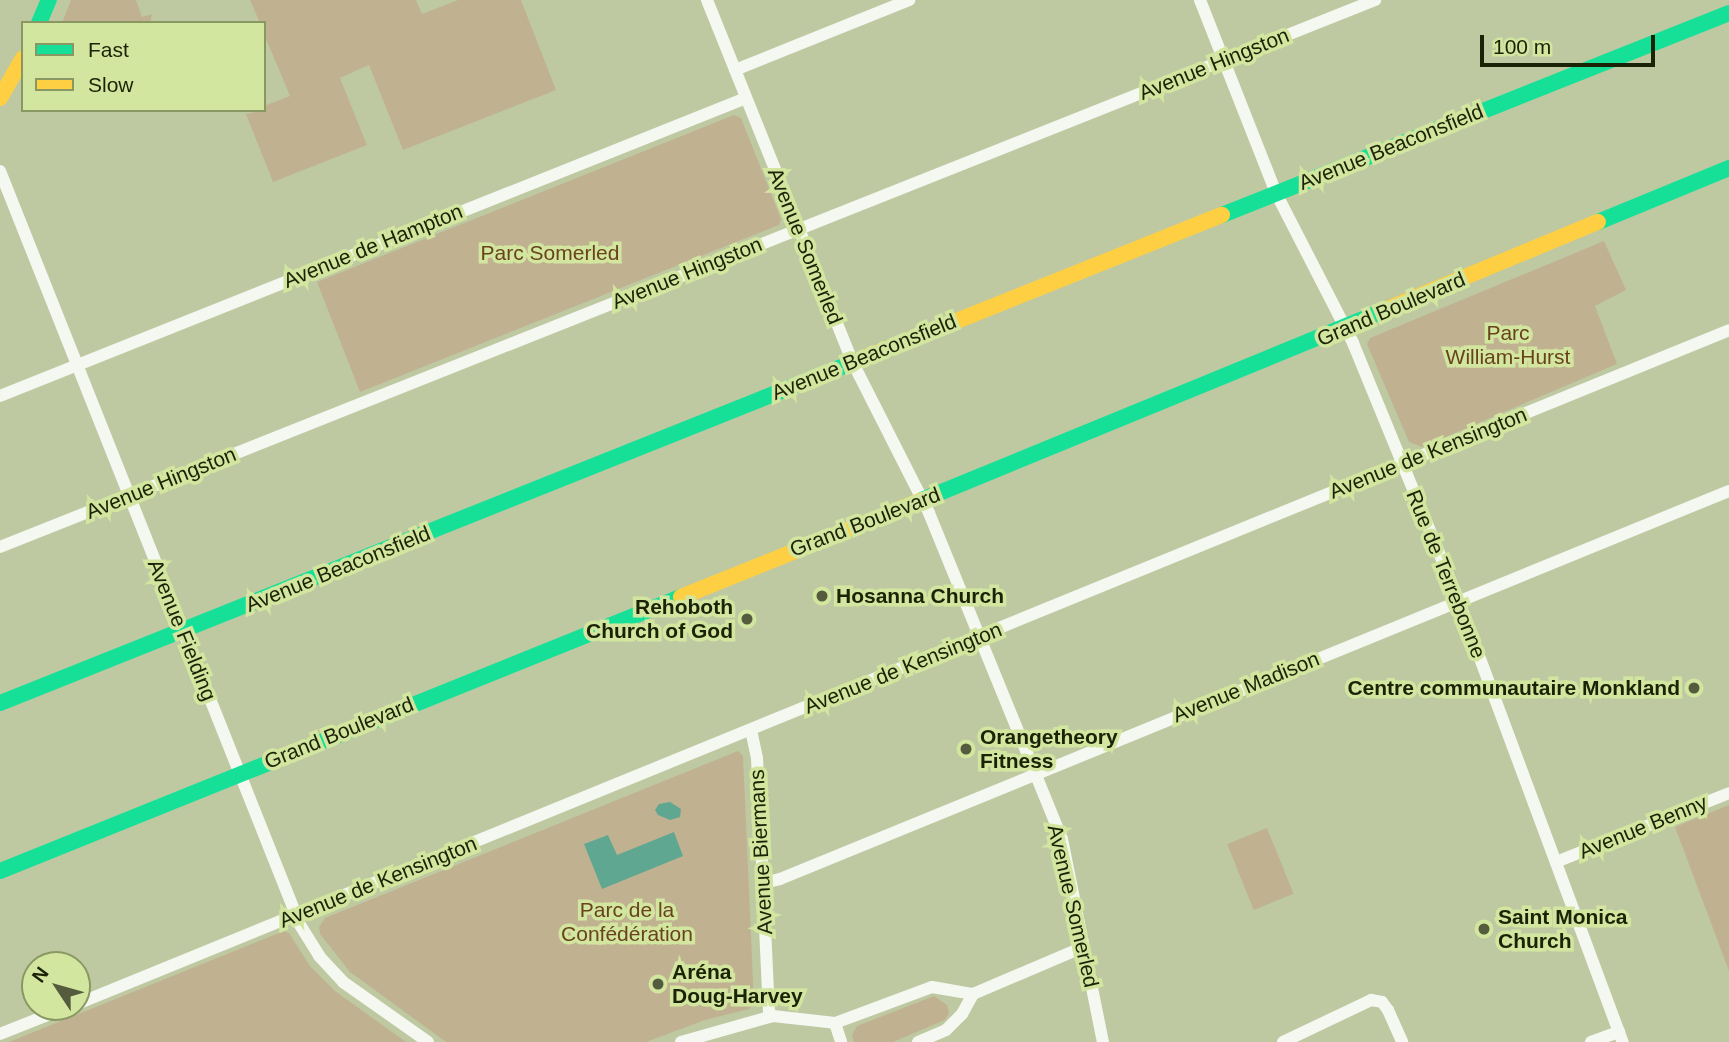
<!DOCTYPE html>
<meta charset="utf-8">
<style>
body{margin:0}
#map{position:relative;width:1729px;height:1042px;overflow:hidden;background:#bec9a2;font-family:Helvetica,sans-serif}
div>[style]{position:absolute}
.green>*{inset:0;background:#c0b291;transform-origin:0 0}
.water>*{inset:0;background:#5fa791}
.street>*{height:12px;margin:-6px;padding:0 6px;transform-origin:6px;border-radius:6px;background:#f5f7f1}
.fast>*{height:16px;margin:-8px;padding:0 8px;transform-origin:8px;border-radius:8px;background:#16e098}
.slow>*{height:16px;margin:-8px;padding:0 8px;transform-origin:8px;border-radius:8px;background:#ffcf43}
.dots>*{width:19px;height:19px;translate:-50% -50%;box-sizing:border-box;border:4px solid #d2e69f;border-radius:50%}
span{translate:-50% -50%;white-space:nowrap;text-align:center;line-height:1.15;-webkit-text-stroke:7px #d2e69f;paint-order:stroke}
.street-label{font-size:21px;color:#1b2206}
.park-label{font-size:21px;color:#69421e}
.poi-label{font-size:21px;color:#1b2206;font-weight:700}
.left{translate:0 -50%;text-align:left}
.right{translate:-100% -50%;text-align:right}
.legend{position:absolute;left:21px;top:21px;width:245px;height:91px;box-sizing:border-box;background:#d2e69f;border:2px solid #899862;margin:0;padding:9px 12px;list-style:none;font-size:21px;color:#1b2206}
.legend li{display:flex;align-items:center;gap:14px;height:35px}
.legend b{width:35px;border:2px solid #899862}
.north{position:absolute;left:21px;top:951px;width:70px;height:70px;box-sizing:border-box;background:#d2e69f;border:2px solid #899862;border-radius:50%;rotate:306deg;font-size:19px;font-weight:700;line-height:28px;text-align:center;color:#1b2206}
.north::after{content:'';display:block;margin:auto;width:24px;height:32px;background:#545c3d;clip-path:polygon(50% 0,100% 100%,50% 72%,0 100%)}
.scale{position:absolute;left:1480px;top:35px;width:175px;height:32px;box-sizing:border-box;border:4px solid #1b2206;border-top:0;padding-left:9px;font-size:21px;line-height:24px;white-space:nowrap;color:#1b2206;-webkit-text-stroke:5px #d2e69f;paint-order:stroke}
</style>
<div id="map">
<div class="green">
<i style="clip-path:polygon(71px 0,136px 0,142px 17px,152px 14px,150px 23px,62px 23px)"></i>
<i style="clip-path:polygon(250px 0,416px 0,422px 14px,458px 0,521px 0,556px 90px,403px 150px,369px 65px,340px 78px,367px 145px,273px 182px,246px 114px,264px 110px,264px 106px,290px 96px,264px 34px,264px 23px,260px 23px)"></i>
<i style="clip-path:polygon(734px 115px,741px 118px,781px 219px,779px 225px,360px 392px,317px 282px)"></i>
<i style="clip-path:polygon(1604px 241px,1626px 290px,1595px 306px,1617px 364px,1422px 447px,1409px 442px,1367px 344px,1370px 338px)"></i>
<i style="clip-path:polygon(738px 751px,743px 756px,754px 1003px,749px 1009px,705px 1020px,646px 1042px,446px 1042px,350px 972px,320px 934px,319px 927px,325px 918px)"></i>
<i style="clip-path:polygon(1729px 805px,1729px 971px,1675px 827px)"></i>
<i style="left:1267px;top:828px;width:71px;height:43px;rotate:68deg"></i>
<i style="clip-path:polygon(284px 931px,289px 933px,310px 966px,335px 991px,406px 1042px,9px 1042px)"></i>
<i style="clip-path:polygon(934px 996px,947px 1005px,949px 1013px,945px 1020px,893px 1042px,854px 1042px,852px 1035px,857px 1026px)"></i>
</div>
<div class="water">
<i style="clip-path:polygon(670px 802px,681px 809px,680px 817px,670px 820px,658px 815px,655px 810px,659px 804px)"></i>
<i style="clip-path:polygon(674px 832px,683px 856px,602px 889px,584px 844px,608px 835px,617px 855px)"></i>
</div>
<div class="street">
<i style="left:707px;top:0;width:389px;rotate:68.1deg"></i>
<i style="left:852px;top:361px;width:170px;rotate:63.1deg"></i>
<i style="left:929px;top:513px;width:352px;rotate:67.8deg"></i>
<i style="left:1062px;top:839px;width:207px;rotate:78.6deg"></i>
<i style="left:1200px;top:0;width:207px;rotate:68.5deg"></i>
<i style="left:1276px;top:193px;width:169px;rotate:62.8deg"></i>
<i style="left:1353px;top:343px;width:280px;rotate:67.7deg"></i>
<i style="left:1459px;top:602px;width:470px;rotate:69.6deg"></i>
<i style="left:735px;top:70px;width:188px;rotate:-21.9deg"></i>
<i style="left:0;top:171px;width:811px;rotate:68.3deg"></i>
<i style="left:300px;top:925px;width:36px;rotate:58deg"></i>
<i style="left:319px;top:956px;width:35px;rotate:47deg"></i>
<i style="left:343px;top:982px;width:104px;rotate:35.2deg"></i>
<i style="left:0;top:396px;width:803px;rotate:-21.77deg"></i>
<i style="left:0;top:547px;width:1480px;rotate:-21.69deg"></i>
<i style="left:751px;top:730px;width:29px;rotate:78deg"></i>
<i style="left:757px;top:758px;width:259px;rotate:87.3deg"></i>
<i style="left:1556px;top:862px;width:186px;rotate:-21.7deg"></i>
<i style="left:764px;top:883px;width:16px;rotate:-14deg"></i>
<i style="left:780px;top:879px;width:1025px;rotate:-22.24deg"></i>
<i style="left:77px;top:1004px;width:1784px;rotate:-22.19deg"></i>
<i style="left:835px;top:1023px;width:20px;rotate:72deg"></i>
<i style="left:0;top:1034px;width:73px;rotate:-21.7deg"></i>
<i style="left:681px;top:1042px;width:96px;rotate:-15.8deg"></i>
<i style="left:773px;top:1016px;width:62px;rotate:6.4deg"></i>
<i style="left:835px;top:1023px;width:103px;rotate:-20.4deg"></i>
<i style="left:932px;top:987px;width:42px;rotate:9.7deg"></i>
<i style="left:973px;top:994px;width:120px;rotate:-23.1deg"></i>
<i style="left:918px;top:1042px;width:30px;rotate:-23deg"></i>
<i style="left:946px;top:1030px;width:23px;rotate:-45deg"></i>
<i style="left:962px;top:1014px;width:23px;rotate:-61deg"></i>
<i style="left:1283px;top:1042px;width:98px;rotate:-25.5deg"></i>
<i style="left:1371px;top:1000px;width:11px;rotate:10deg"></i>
<i style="left:1382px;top:1002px;width:10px;rotate:53deg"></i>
<i style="left:1388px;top:1010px;width:35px;rotate:66deg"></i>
<i style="left:1591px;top:1042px;width:30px;rotate:-20deg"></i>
</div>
<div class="fast">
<i style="left:39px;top:23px;width:25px;rotate:-67deg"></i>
<i style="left:1222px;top:215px;width:546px;rotate:-21.72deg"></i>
<i style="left:1598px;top:222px;width:142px;rotate:-22.4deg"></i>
<i style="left:922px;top:500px;width:506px;rotate:-22.31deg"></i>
<i style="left:0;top:703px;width:925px;rotate:-21.77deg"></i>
<i style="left:0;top:871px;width:734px;rotate:-21.92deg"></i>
</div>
<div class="slow">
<i style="left:0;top:98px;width:46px;rotate:-60.1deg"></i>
<i style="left:1390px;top:308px;width:225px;rotate:-22.5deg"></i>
<i style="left:859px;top:360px;width:391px;rotate:-21.8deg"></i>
<i style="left:681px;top:597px;width:260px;rotate:-21.9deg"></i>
</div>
<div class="dots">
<i style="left:822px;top:596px;background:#545c3d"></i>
<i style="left:747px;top:619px;background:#545c3d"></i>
<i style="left:1694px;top:688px;background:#545c3d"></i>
<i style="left:966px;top:749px;background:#545c3d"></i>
<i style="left:1484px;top:929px;background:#545c3d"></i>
<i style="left:658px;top:984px;background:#545c3d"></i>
</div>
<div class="street-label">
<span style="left:1214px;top:64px;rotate:-22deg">Avenue Hingston</span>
<span style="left:1391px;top:147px;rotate:-22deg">Avenue Beaconsfield</span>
<span style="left:373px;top:246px;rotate:-22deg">Avenue de Hampton</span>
<span style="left:805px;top:246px;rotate:68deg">Avenue Somerled</span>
<span style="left:687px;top:273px;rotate:-22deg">Avenue Hingston</span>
<span style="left:1391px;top:309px;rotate:-23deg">Grand Boulevard</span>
<span style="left:864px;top:357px;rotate:-22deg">Avenue Beaconsfield</span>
<span style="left:1428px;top:453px;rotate:-22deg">Avenue de Kensington</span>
<span style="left:161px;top:483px;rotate:-22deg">Avenue Hingston</span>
<span style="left:865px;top:522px;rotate:-21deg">Grand Boulevard</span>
<span style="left:338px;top:569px;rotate:-22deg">Avenue Beaconsfield</span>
<span style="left:1446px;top:574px;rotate:68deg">Rue de Terrebonne</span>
<span style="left:182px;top:630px;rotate:68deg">Avenue Fielding</span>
<span style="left:903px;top:668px;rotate:-22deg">Avenue de Kensington</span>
<span style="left:1246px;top:687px;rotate:-22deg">Avenue Madison</span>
<span style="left:339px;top:733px;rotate:-22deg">Grand Boulevard</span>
<span style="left:1643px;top:827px;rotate:-22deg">Avenue Benny</span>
<span style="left:761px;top:852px;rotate:-93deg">Avenue Biermans</span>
<span style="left:378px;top:882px;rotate:-22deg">Avenue de Kensington</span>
<span style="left:1073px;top:906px;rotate:77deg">Avenue Somerled</span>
</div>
<div class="park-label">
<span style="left:550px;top:253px">Parc Somerled</span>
<span style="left:1508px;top:345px">Parc<br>William-Hurst</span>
<span style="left:627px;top:922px">Parc de la<br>Confédération</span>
</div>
<div class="poi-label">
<span class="left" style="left:836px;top:596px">Hosanna Church</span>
<span class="right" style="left:733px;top:619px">Rehoboth<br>Church of God</span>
<span class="right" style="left:1680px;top:688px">Centre communautaire Monkland</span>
<span class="left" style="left:980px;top:749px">Orangetheory<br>Fitness</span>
<span class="left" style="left:1498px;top:929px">Saint Monica<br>Church</span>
<span class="left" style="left:672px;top:984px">Aréna<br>Doug-Harvey</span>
</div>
<ul class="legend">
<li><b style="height:9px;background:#16e098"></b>Fast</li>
<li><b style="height:9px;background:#ffcf43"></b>Slow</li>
</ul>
<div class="north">N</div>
<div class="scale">100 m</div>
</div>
